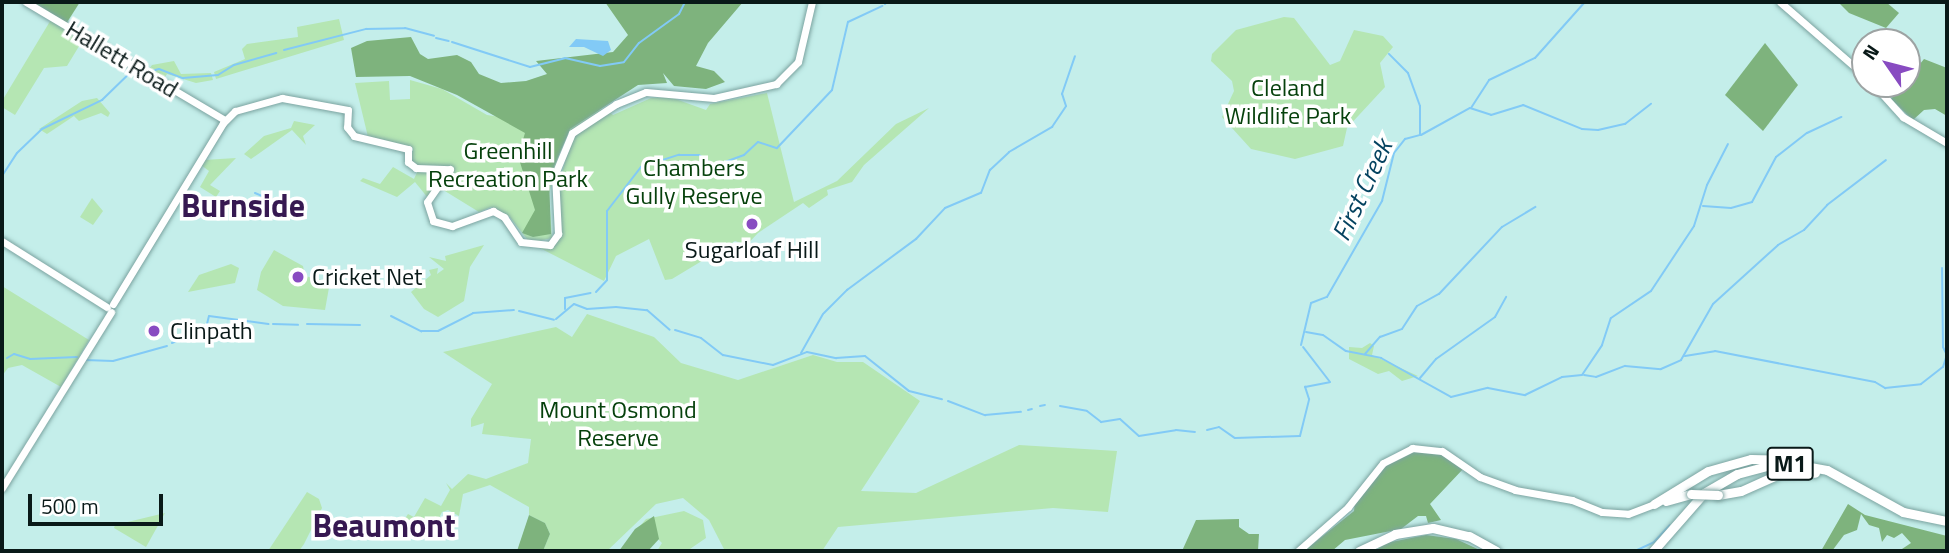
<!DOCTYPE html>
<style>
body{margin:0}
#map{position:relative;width:1949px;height:553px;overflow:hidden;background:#c4eeea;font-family:"Titillium Web",sans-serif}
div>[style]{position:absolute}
.green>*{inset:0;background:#b5e6b3}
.forest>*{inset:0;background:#7eb37d}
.water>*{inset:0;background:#82caf6}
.stream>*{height:2px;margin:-1px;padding:0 1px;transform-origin:1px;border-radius:1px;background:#82caf6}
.roads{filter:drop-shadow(0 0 2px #7ba3a0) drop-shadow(0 0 2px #7ba3a0)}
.major>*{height:7px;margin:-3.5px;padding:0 3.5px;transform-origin:3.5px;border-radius:3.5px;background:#fff}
.highway>*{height:9px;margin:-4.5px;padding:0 4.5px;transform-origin:4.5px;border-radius:4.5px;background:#fff}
.bridges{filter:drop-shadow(0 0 2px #7ba3a0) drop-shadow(0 0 2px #7ba3a0)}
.highway-bridge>*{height:9px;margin:-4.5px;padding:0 4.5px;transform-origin:4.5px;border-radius:4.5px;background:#fff}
.dots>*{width:19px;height:19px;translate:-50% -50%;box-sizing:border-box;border:4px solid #fff;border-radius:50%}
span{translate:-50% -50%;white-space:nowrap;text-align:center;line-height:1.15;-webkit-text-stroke:7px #fff;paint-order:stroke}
.shield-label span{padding:2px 5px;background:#fff;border:2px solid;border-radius:5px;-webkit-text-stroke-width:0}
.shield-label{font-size:23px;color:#091918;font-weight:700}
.street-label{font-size:24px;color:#091918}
.park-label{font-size:24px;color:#06410c}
.poi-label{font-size:24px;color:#091918}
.left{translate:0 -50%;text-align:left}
.water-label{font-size:26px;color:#054360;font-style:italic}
.district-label{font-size:32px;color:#361851;font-weight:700}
.frame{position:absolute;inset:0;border:4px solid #091918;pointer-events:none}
.north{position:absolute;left:1851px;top:28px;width:70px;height:70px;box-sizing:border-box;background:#fff;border:2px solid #9da3a3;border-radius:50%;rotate:305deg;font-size:19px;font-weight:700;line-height:28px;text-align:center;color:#091918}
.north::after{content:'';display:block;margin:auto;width:24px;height:32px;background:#884bc1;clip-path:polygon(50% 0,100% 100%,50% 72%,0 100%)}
.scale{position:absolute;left:28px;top:494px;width:135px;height:32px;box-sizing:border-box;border:4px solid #091918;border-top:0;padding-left:9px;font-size:21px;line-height:24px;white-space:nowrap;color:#091918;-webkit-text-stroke:5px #fff;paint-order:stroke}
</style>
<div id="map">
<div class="green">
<i style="clip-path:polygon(1284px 17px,1294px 18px,1330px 65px,1340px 61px,1354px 30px,1383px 36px,1393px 47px,1380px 63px,1385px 87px,1347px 128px,1343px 146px,1295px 159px,1251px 149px,1222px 117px,1234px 91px,1232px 81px,1211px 61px,1212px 54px,1236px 30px)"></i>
<i style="clip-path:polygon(52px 18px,84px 38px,67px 66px,44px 68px,15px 115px,2px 107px,2px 101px)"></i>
<i style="clip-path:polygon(339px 19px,344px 40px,216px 79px,214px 72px,245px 59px,242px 49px,247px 44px,298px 37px,297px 27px)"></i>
<i style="clip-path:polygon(174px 61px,181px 74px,211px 73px,213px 80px,196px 83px,167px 74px,163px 80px,148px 71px,152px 65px)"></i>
<i style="clip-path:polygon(410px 80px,442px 89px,487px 115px,545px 124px,604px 109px,569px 133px,559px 154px,549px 194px,552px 238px,530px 243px,509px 216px,491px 207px,479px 212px,440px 188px,453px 176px,451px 167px,419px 166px,411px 162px,413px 148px,368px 137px,355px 83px,389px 81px,390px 100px,410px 99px)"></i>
<i style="clip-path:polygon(767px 93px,794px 202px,837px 181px,896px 124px,929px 108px,864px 165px,852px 182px,827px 190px,828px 195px,809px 208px,803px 203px,758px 233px,741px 251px,741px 243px,735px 241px,672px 279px,665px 280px,649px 239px,616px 256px,604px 281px,536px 246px,550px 247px,560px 234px,555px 195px,573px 136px,609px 112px,613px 115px,651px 98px,670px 97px,706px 110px,710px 104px)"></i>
<i style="clip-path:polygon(97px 98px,110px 113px,108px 117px,101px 113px,79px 121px,74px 116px,47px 134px,39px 129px,82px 101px)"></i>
<i style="clip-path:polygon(294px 121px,315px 125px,303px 136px,306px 145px,292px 130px,251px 159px,244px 154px,264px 136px,291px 128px)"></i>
<i style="clip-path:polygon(236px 158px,210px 185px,220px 191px,216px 197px,200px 187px,209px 171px,201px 165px,204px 160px)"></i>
<i style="clip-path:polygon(393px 167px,414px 179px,419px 168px,446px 169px,428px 198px,415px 182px,397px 197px,360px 181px,363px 178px,380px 184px)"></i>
<i style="clip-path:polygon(92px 198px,103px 211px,93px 225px,80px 217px)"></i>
<i style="clip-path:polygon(484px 245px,470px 267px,464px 301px,438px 317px,424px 309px,411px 292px,431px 275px,429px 270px,438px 268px,437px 274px,444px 269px,429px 257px,446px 261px,445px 256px)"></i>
<i style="clip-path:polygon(274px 250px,303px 266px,305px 276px,330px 282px,325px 310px,283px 306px,257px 290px,261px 272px)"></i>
<i style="clip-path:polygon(231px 264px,239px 268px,235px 283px,188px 292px,199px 275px)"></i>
<i style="clip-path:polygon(2px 286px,89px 340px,61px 387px,22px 365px,8px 368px,2px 376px)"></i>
<i style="clip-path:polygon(587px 314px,654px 337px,681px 363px,738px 380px,813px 355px,837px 362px,863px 362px,920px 401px,861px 491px,916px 493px,1019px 445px,1117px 451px,1108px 512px,1053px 508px,838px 527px,822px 551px,725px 551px,709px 520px,683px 498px,656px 504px,607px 551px,543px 551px,550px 534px,545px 523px,529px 515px,529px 507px,490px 485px,463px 494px,459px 516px,448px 510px,442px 512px,433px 530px,401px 525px,408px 514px,414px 517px,425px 498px,441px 506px,450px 490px,446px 483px,452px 489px,468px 474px,486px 479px,528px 463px,531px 439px,482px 434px,484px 423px,471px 427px,471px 419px,492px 384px,443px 352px,556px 327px,572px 337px)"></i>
<i style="clip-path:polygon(1370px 343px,1374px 346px,1372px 355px,1418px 376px,1402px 381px,1389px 371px,1378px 374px,1349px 359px,1349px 347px,1362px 348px)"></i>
<i style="clip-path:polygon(307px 492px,319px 499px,322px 508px,304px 544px,299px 551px,268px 551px)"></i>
<i style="clip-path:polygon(684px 511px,703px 520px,706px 538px,687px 551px,657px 551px,662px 543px,657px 538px,619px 551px,646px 519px)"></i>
<i style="clip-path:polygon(165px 513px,146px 547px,114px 528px,115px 525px)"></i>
</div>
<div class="forest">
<i style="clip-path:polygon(36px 2px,80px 2px,66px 24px,34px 5px)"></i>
<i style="clip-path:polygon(605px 2px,743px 2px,708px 43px,696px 66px,714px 71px,725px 82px,706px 89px,674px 86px,663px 73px,667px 83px,638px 85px,570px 129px,549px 178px,551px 234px,533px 237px,522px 233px,535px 210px,518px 156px,525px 133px,457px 95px,410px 76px,356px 77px,351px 48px,367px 41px,411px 37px,420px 54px,428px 59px,457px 55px,471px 62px,479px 74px,501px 83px,526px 81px,547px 74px,536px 61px,613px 52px,628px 35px)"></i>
<i style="clip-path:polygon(1838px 2px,1886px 2px,1899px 13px,1886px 28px,1849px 13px)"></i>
<i style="clip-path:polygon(1765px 43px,1798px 85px,1763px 131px,1725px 95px)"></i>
<i style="clip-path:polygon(1924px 59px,1947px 68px,1947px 116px,1935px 109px,1924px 110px,1913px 120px,1891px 99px)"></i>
<i style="clip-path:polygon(1412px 450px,1438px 452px,1464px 468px,1430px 504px,1441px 520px,1428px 523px,1426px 516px,1418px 516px,1401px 529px,1345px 540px,1332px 551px,1304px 551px,1354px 511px,1355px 501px,1388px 462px)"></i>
<i style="clip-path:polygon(1848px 504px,1865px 515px,1947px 536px,1947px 551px,1899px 551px,1911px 543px,1902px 533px,1894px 538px,1887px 535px,1882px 542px,1879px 528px,1869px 525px,1861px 514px,1857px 530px,1844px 535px,1832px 551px,1821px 551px)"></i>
<i style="clip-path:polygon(529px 515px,545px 523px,550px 534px,543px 551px,517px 551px)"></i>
<i style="clip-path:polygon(654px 516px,659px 539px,648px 551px,619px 551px,635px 529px)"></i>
<i style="clip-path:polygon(1239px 519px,1239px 527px,1249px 534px,1259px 534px,1258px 551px,1182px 551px,1196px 520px)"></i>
<i style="clip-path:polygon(1426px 535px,1456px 539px,1482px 551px,1375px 551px,1386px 543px)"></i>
</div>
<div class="water">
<i style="clip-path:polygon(576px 39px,608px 41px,611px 50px,603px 56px,584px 47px,569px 47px)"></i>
</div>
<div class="stream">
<i style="left:885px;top:4px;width:3px;rotate:-45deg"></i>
<i style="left:436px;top:38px;width:13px;rotate:13deg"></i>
<i style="left:452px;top:42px;width:82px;rotate:17.8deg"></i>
<i style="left:530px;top:67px;width:36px;rotate:-14deg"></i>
<i style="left:565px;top:58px;width:36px;rotate:13deg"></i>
<i style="left:600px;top:66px;width:24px;rotate:-9deg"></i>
<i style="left:624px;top:62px;width:24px;rotate:-52deg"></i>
<i style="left:639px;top:43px;width:49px;rotate:-35.9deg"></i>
<i style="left:679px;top:14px;width:13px;rotate:-63deg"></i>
<i style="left:284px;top:50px;width:85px;rotate:-14.4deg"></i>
<i style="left:366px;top:29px;width:39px;rotate:-1deg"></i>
<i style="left:405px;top:28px;width:30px;rotate:15deg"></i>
<i style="left:152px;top:71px;width:7px;rotate:-16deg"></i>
<i style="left:159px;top:69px;width:26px;rotate:21deg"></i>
<i style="left:183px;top:78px;width:35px;rotate:-5deg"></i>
<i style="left:218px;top:75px;width:19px;rotate:-32deg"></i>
<i style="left:234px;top:65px;width:44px;rotate:-15.9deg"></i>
<i style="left:1471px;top:108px;width:33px;rotate:-57deg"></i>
<i style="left:1489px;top:80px;width:51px;rotate:-25.6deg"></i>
<i style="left:1535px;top:58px;width:74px;rotate:-48.3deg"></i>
<i style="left:1421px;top:135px;width:56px;rotate:-28.9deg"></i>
<i style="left:1470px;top:108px;width:22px;rotate:18deg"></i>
<i style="left:1491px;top:115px;width:34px;rotate:-17deg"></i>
<i style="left:1523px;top:105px;width:64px;rotate:22.1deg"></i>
<i style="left:1582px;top:129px;width:16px;rotate:4deg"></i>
<i style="left:1598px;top:130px;width:28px;rotate:-13deg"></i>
<i style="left:1625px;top:124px;width:33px;rotate:-38deg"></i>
<i style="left:2px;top:176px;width:27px;rotate:-57deg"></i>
<i style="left:17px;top:153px;width:35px;rotate:-44deg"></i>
<i style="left:42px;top:129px;width:67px;rotate:-25.8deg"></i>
<i style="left:102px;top:100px;width:43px;rotate:-44.1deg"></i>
<i style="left:255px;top:193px;width:8px;rotate:23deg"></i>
<i style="left:1703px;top:206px;width:28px;rotate:4deg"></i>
<i style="left:1731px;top:208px;width:22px;rotate:-16deg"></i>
<i style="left:1752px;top:202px;width:51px;rotate:-61.9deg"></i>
<i style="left:1776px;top:157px;width:39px;rotate:-38deg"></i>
<i style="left:1807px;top:133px;width:38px;rotate:-25deg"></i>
<i style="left:596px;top:292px;width:16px;rotate:-47deg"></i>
<i style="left:607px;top:280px;width:69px;rotate:-90deg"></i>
<i style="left:607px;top:211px;width:56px;rotate:-52.3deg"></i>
<i style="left:641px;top:167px;width:40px;rotate:-18deg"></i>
<i style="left:679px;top:155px;width:20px"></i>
<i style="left:699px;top:155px;width:19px;rotate:36deg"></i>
<i style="left:714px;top:166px;width:32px;rotate:-20deg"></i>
<i style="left:744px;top:155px;width:19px;rotate:-43deg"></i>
<i style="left:758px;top:142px;width:20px;rotate:18deg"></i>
<i style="left:777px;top:148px;width:80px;rotate:-46.5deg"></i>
<i style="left:832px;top:90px;width:70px;rotate:-76.8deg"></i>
<i style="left:848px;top:22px;width:38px;rotate:-25deg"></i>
<i style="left:565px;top:309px;width:11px;rotate:-90deg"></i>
<i style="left:565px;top:298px;width:26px;rotate:-11deg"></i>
<i style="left:519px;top:311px;width:36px;rotate:14deg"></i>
<i style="left:824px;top:313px;width:33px;rotate:-45deg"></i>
<i style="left:847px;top:290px;width:86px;rotate:-36.5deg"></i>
<i style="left:916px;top:239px;width:42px;rotate:-46.9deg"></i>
<i style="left:945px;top:208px;width:39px;rotate:-23deg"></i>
<i style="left:981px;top:193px;width:25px;rotate:-69deg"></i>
<i style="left:990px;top:170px;width:26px;rotate:-43deg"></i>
<i style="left:1009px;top:152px;width:50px;rotate:-30.2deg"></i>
<i style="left:1052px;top:127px;width:25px;rotate:-56deg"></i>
<i style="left:1066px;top:106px;width:13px;rotate:-108deg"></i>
<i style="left:1062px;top:94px;width:40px;rotate:-71.1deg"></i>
<i style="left:391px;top:316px;width:34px;rotate:27deg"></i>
<i style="left:421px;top:331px;width:17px"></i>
<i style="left:438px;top:331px;width:39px;rotate:-27deg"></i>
<i style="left:473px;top:313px;width:41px;rotate:-4.2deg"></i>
<i style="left:556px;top:319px;width:23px;rotate:-40deg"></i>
<i style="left:574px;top:304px;width:14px;rotate:21deg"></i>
<i style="left:587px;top:309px;width:29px;rotate:-4deg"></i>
<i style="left:616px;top:307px;width:31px;rotate:6deg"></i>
<i style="left:647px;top:310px;width:30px;rotate:41deg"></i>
<i style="left:273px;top:324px;width:25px;rotate:2deg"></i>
<i style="left:307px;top:324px;width:53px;rotate:1.1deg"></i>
<i style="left:675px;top:330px;width:27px;rotate:17deg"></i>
<i style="left:701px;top:338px;width:28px;rotate:38deg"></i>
<i style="left:723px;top:355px;width:51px;rotate:11.3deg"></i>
<i style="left:773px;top:365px;width:36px;rotate:-21deg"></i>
<i style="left:807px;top:352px;width:30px;rotate:12deg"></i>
<i style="left:836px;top:358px;width:29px;rotate:-4deg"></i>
<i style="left:865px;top:356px;width:56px;rotate:38.5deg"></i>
<i style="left:909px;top:391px;width:34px;rotate:14deg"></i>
<i style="left:1306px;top:332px;width:17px;rotate:10deg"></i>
<i style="left:1323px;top:335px;width:28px;rotate:35deg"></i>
<i style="left:1346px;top:351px;width:36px;rotate:11deg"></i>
<i style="left:1381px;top:358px;width:80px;rotate:29.1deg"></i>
<i style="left:1451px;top:397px;width:38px;rotate:-14deg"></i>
<i style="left:1488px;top:388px;width:38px;rotate:11deg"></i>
<i style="left:1525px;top:395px;width:41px;rotate:-25.9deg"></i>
<i style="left:1562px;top:377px;width:20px;rotate:-6deg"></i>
<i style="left:1582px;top:375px;width:36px;rotate:-56deg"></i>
<i style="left:1602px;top:345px;width:28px;rotate:-72deg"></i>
<i style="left:1611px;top:318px;width:48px;rotate:-34deg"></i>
<i style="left:1651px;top:291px;width:78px;rotate:-56.5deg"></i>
<i style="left:1694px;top:226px;width:43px;rotate:-72.4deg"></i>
<i style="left:1707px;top:185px;width:46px;rotate:-62.9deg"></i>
<i style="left:172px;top:343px;width:37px;rotate:-24deg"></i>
<i style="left:206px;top:328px;width:12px;rotate:-76deg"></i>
<i style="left:209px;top:316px;width:60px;rotate:7.7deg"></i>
<i style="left:1301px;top:345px;width:43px;rotate:-76.6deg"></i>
<i style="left:1311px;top:303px;width:17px;rotate:-21deg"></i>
<i style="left:1327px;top:297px;width:111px;rotate:-60.2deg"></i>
<i style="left:1382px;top:201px;width:49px;rotate:-76deg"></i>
<i style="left:1394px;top:153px;width:18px;rotate:-52deg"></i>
<i style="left:1405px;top:139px;width:16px;rotate:-15deg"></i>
<i style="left:1420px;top:135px;width:29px;rotate:-90deg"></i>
<i style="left:1420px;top:106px;width:35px;rotate:-110deg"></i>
<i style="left:1408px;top:73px;width:27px;rotate:-135deg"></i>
<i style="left:801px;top:353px;width:45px;rotate:-60.6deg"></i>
<i style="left:1365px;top:354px;width:23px;rotate:-49deg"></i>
<i style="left:1380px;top:337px;width:23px;rotate:-20deg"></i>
<i style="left:1402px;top:329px;width:27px;rotate:-57deg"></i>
<i style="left:1417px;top:306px;width:25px;rotate:-29deg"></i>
<i style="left:1439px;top:294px;width:92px;rotate:-46.8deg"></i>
<i style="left:1502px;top:227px;width:39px;rotate:-31deg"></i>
<i style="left:1685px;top:356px;width:30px;rotate:-9deg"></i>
<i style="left:1715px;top:351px;width:163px;rotate:11deg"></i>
<i style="left:1875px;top:382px;width:12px;rotate:31deg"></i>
<i style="left:1885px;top:388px;width:36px;rotate:-6deg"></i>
<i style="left:1921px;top:384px;width:28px;rotate:-38deg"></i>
<i style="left:1943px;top:367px;width:13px;rotate:-72deg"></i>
<i style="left:1947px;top:355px;width:9px;rotate:-117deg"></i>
<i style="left:1943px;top:347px;width:79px;rotate:-90.7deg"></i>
<i style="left:7px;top:358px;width:8px;rotate:-30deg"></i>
<i style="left:14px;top:354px;width:17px;rotate:17deg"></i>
<i style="left:30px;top:359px;width:47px;rotate:-2.4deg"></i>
<i style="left:85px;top:360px;width:28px;rotate:2deg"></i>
<i style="left:113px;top:361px;width:56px;rotate:-15.5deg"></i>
<i style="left:1584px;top:375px;width:12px;rotate:9deg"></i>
<i style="left:1596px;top:377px;width:31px;rotate:-21deg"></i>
<i style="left:1625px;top:366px;width:36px;rotate:5deg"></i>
<i style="left:1661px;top:369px;width:22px;rotate:-24deg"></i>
<i style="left:1681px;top:360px;width:64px;rotate:-60.3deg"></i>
<i style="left:1713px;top:304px;width:88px;rotate:-42.2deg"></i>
<i style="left:1778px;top:245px;width:30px;rotate:-30deg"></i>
<i style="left:1804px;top:230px;width:34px;rotate:-47deg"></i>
<i style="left:1827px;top:205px;width:74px;rotate:-37.3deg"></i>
<i style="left:1420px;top:378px;width:25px;rotate:-50deg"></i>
<i style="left:1436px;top:359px;width:72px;rotate:-35.4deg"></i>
<i style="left:1495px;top:317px;width:23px;rotate:-61deg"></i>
<i style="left:948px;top:401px;width:40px;rotate:21deg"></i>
<i style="left:985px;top:415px;width:36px;rotate:-5deg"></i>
<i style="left:1040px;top:406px;width:5px;rotate:-11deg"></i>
<i style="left:1060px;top:406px;width:27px;rotate:10deg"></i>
<i style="left:1087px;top:411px;width:18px;rotate:38deg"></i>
<i style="left:1101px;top:422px;width:19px;rotate:-9deg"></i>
<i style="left:1120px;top:419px;width:25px;rotate:42deg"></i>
<i style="left:1139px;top:436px;width:37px;rotate:-9deg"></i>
<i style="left:1176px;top:430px;width:19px;rotate:6deg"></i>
<i style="left:1028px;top:410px;width:4px;rotate:-14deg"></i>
<i style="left:1207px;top:430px;width:12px;rotate:-14deg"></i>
<i style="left:1219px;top:427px;width:19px;rotate:35deg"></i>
<i style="left:1235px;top:438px;width:65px;rotate:-1.8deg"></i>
<i style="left:1300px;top:436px;width:38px;rotate:-76deg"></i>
<i style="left:1309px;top:399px;width:13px;rotate:-108deg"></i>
<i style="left:1305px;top:387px;width:25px;rotate:-11deg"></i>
<i style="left:1330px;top:382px;width:44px;rotate:-127.6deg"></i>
<i style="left:1635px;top:551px;width:21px;rotate:-25deg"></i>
<i style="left:1654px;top:542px;width:23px;rotate:-47deg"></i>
</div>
<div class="roads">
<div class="major">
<i style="left:26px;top:2px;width:231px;rotate:30.7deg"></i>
<i style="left:1780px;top:2px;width:113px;rotate:41deg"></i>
<i style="left:1873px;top:84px;width:45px;rotate:47.7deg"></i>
<i style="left:1903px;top:117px;width:51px;rotate:30.6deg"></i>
<i style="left:2px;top:241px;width:124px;rotate:32.2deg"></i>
<i style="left:113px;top:304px;width:212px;rotate:-58.7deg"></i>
<i style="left:223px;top:123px;width:17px;rotate:-45deg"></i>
<i style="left:235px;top:111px;width:49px;rotate:-15.5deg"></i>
<i style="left:282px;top:98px;width:67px;rotate:10.3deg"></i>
<i style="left:348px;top:110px;width:17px;rotate:93deg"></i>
<i style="left:347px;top:127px;width:11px;rotate:52deg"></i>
<i style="left:354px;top:136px;width:56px;rotate:13.5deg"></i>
<i style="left:408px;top:149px;width:13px;rotate:90deg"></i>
<i style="left:408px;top:162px;width:10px;rotate:37deg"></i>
<i style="left:416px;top:168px;width:34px;rotate:2deg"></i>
<i style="left:450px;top:169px;width:40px;rotate:124.9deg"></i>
<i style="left:427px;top:202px;width:20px;rotate:72deg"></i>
<i style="left:433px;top:221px;width:20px;rotate:15deg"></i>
<i style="left:452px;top:226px;width:44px;rotate:-20.1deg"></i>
<i style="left:493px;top:211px;width:13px;rotate:29deg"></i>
<i style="left:504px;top:217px;width:30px;rotate:56deg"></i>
<i style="left:521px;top:242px;width:29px;rotate:6deg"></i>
<i style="left:550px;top:245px;width:14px;rotate:-54deg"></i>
<i style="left:558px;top:234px;width:60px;rotate:-92.9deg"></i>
<i style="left:555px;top:174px;width:44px;rotate:-67.5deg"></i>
<i style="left:572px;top:133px;width:53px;rotate:-33.4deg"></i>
<i style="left:616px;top:104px;width:32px;rotate:-22deg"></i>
<i style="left:646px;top:92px;width:68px;rotate:5deg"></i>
<i style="left:714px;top:98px;width:64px;rotate:-12.7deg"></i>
<i style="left:776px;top:84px;width:31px;rotate:-45deg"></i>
<i style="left:798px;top:62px;width:62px;rotate:-76.9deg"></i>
<i style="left:2px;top:488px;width:207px;rotate:-58.2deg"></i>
<i style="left:1298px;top:551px;width:67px;rotate:-41.3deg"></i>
<i style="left:1348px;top:507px;width:56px;rotate:-51.5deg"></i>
<i style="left:1383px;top:463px;width:33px;rotate:-27deg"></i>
<i style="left:1412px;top:448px;width:30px;rotate:6deg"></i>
<i style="left:1442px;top:451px;width:46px;rotate:34.4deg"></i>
<i style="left:1480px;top:477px;width:37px;rotate:20deg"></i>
<i style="left:1515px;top:490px;width:58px;rotate:10deg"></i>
<i style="left:1572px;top:500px;width:32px;rotate:22deg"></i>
<i style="left:1602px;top:512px;width:26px;rotate:4deg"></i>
<i style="left:1628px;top:514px;width:28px;rotate:-21deg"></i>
</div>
<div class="highway">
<i style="left:1718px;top:495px;width:23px;rotate:-10deg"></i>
<i style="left:1741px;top:491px;width:42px;rotate:-24.1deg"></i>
<i style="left:1779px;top:474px;width:36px;rotate:-2deg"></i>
<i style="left:1666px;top:501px;width:26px;rotate:-16deg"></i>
<i style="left:1654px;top:504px;width:63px;rotate:-31.4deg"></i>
<i style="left:1708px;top:471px;width:45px;rotate:-15.6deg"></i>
<i style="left:1751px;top:459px;width:44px;rotate:1.3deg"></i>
<i style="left:1359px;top:551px;width:40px;rotate:-25deg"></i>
<i style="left:1395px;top:534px;width:38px;rotate:-9deg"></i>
<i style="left:1433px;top:528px;width:37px;rotate:13deg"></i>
<i style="left:1469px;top:536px;width:31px;rotate:29deg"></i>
<i style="left:1653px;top:551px;width:77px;rotate:-48.7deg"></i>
<i style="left:1704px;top:493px;width:38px;rotate:-30deg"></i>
<i style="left:1737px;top:474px;width:31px;rotate:-15deg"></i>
<i style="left:1767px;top:466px;width:32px;rotate:-2deg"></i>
<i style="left:1799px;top:465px;width:28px;rotate:10deg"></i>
<i style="left:1827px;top:470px;width:87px;rotate:28.9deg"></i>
<i style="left:1903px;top:512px;width:45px;rotate:11.6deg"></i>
</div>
</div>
<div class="bridges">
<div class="highway-bridge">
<i style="left:1691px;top:494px;width:27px;rotate:2deg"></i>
</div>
</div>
<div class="dots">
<i style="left:752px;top:224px;background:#884bc1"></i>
<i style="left:298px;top:277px;background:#884bc1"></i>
<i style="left:154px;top:331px;background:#884bc1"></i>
</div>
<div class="shield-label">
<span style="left:1790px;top:464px">M1</span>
</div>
<div class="street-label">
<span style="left:122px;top:59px;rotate:31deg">Hallett Road</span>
</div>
<div class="park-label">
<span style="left:1288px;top:102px">Cleland<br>Wildlife Park</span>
<span style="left:508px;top:165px">Greenhill<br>Recreation Park</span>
<span style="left:694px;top:182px">Chambers<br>Gully Reserve</span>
<span style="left:618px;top:424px">Mount Osmond<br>Reserve</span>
</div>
<div class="poi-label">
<span style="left:752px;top:250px">Sugarloaf Hill</span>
<span class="left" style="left:312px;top:277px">Cricket Net</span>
<span class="left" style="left:170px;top:331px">Clinpath</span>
</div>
<div class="water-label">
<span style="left:1362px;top:190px;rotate:-65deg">First Creek</span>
</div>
<div class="district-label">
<span style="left:243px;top:205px">Burnside</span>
<span style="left:384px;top:525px">Beaumont</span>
</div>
<div class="frame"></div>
<div class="north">N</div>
<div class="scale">500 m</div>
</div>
